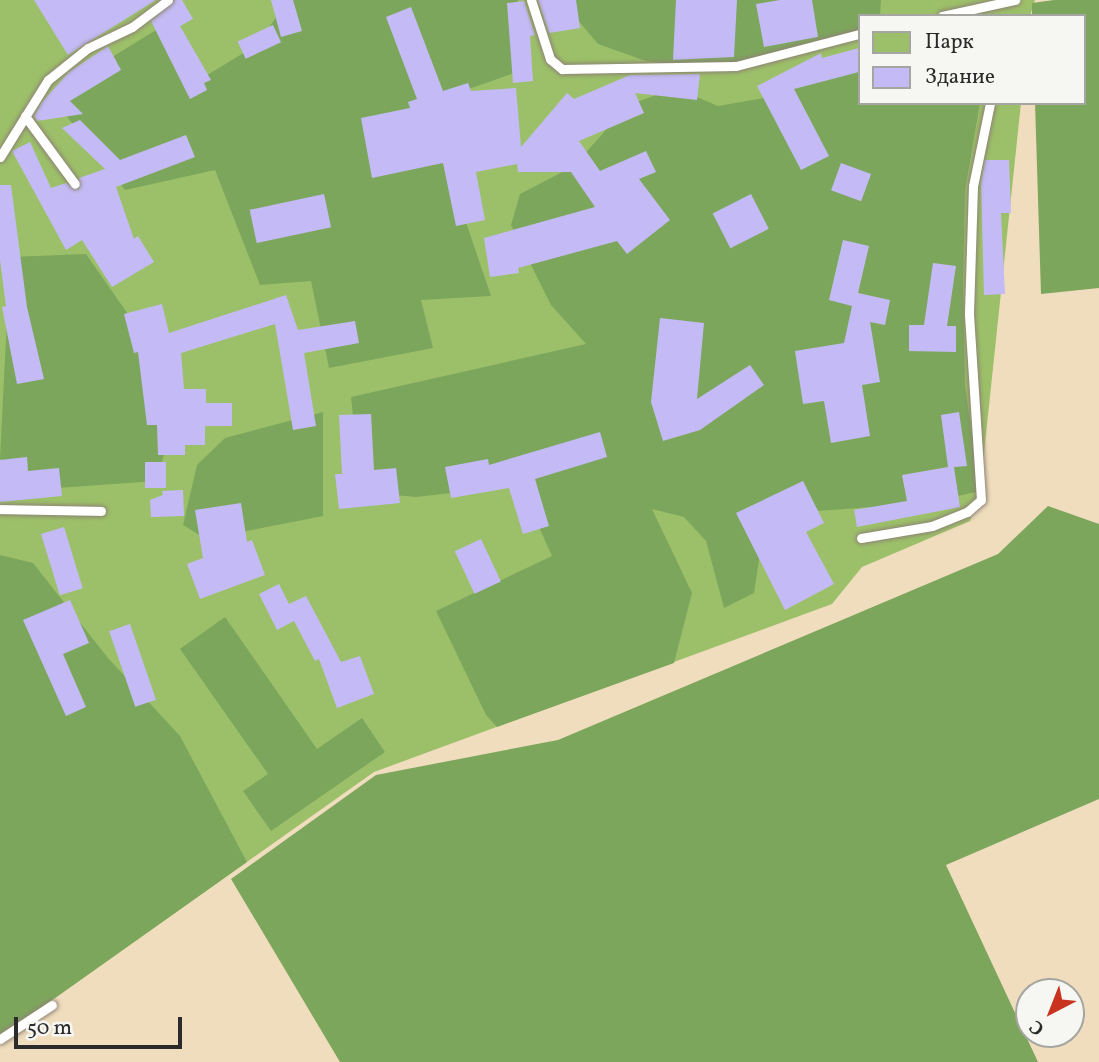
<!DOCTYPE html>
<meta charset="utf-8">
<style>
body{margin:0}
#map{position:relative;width:1099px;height:1062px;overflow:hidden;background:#f0ddbd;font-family:Vollkorn,serif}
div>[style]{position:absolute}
.green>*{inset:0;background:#9cc069}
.forest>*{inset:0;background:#7da65d}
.building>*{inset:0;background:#c4bbf6;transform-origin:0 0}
.roads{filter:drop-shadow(0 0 2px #8e8474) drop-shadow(0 0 2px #8e8474)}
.lane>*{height:9px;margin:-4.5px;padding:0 4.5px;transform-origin:4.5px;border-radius:4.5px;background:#fff}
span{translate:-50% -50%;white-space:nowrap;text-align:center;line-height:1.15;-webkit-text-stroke:6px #f6f6f2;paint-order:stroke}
.legend{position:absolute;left:858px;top:14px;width:228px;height:91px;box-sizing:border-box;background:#f6f6f2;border:2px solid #a5a5a2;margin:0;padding:9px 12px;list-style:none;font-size:21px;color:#2b2b2b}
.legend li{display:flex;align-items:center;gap:14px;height:35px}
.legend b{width:35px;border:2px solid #a5a5a2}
.north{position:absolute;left:1015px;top:978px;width:70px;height:70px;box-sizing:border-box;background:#f6f6f2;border:2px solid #a5a5a2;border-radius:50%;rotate:222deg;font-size:19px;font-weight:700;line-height:28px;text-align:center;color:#2b2b2b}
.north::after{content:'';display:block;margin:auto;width:24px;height:32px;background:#c8321e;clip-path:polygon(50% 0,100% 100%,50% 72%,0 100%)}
.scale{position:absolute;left:14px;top:1017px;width:168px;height:32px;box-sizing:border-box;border:4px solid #2b2b2b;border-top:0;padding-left:9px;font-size:21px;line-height:24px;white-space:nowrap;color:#2b2b2b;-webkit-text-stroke:5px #f6f6f2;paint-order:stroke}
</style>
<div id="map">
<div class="green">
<i style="clip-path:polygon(0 0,1035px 0,1030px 16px,859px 16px,859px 103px,1021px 103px,980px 491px,970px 521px,862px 567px,832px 604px,374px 772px,0 1037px)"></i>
</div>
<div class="forest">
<i style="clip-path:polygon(289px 0,518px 0,523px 70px,426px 104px,491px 296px,421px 300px,433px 348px,329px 368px,311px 281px,260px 285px,215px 170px,125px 190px,60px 108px,104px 62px,169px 22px,204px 77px,255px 46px)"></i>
<i style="clip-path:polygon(561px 0,881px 0,880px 16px,859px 16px,859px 38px,713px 70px,646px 61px,598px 44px)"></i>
<i style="clip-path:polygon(1054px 0,1099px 0,1099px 288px,1041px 294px,1035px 103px,1083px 103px,1083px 16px,1032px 16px,1032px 3px)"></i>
<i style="clip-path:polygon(859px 57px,859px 103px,980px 103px,965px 190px,963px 285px,965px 385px,980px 491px,927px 503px,803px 512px,764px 528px,754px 593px,724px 608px,706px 541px,684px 517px,652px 509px,692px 593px,674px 663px,497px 727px,486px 715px,436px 611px,552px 556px,520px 485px,416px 497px,361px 492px,351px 397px,586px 344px,551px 305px,511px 225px,520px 194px,574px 166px,628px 105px,676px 88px,718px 106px,775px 96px)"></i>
<i style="clip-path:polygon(86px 254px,137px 327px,167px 443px,157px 481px,14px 491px,0 458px,10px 257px)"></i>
<i style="clip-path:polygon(323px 412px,323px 516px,206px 539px,183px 525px,197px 465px,225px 438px)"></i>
<i style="clip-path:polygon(1048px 506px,1099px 524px,1099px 799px,946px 865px,1038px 1062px,340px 1062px,231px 879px,376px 775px,558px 740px,998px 554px)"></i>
<i style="clip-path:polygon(0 555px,33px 563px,108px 658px,180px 736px,247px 862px,0 1037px)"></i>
<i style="clip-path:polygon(225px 617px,317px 749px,362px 718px,385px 752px,271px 831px,243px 791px,268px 774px,180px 649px)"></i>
</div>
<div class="building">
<i style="clip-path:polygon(34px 0,156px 0,68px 55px)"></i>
<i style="clip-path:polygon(175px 0,182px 0,193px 19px,180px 26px,211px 80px,204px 83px,207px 90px,190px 99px,151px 21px)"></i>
<i style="clip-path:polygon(271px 0,293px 0,302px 31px,281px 37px)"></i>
<i style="clip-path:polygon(538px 0,576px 0,580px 28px,549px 33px)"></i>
<i style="clip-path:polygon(676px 0,737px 0,734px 57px,673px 60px)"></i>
<i style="clip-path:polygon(780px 0,812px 0,818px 37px,764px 47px,756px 4px)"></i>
<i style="clip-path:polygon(524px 1px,535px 35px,530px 36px,533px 81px,513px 83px,507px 3px)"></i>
<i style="clip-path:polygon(411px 7px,443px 91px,468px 83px,471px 91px,516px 88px,521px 147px,567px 93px,574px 99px,630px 75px,700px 74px,697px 100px,635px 93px,644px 113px,579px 141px,600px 171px,646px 151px,656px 172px,639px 179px,670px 220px,627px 254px,617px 241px,518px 268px,519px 273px,490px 277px,484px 238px,595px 207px,571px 172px,518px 172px,517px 164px,476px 172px,485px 220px,456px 226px,443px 163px,372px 178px,361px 118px,410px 108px,408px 102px,417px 99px,386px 17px)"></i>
<i style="left:273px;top:25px;width:19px;height:39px;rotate:65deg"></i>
<i style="clip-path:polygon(108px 46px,121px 70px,70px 101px,83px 114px,37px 121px,34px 116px,42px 102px,69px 72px)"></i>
<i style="clip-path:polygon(859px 48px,859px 72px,794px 89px,829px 156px,801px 170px,757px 86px,821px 53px,822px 58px)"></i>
<i style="clip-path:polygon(80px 120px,120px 160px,186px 135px,195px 157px,116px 187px,134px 239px,138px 236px,154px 262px,112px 287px,82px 240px,66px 250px,12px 151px,30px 142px,51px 188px,66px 183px,79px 190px,79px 178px,105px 169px,62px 128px)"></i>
<i style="clip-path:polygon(985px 160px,1009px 160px,1011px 213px,1001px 213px,1005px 294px,984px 295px,981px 183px)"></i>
<i style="left:841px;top:163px;width:32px;height:29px;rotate:20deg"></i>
<i style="clip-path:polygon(0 185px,11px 185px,27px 307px,44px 379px,17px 384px,2px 307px,6px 306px,0 260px)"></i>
<i style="left:324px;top:194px;width:34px;height:76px;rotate:78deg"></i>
<i style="left:751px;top:194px;width:39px;height:43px;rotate:63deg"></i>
<i style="clip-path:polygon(843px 240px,869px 246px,858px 293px,890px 300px,885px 325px,870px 322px,880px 382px,862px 385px,870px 436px,831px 443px,824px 401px,803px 404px,795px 351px,844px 343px,852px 306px,829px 300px)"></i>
<i style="clip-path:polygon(933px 263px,956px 266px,947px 326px,956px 326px,956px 352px,909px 351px,909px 325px,924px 325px)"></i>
<i style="clip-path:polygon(286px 295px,298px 330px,355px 321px,359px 343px,304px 353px,316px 426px,293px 430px,275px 324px,181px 353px,184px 389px,206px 389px,206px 403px,232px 403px,232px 426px,205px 426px,205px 445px,185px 445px,185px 455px,158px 455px,157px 425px,147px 425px,138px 352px,134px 353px,124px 314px,162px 304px,169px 333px)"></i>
<i style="clip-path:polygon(660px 318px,704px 323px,697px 399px,750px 365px,764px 385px,700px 430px,663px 441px,651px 402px)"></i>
<i style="clip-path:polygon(959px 412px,967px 466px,954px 467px,960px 507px,857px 527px,854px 510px,907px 501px,902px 475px,948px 467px,941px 415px)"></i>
<i style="clip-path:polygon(371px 414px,374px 470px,396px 468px,400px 503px,339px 509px,335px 474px,342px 474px,339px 415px)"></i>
<i style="clip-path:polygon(600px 432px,607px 457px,535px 479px,549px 526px,523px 534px,509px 488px,451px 498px,445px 467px,488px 459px,489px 465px)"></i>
<i style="clip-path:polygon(27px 457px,28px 471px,59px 468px,62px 496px,0 502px,0 460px)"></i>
<i style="left:145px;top:462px;width:21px;height:26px"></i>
<i style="clip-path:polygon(803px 481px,824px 523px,806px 532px,834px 584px,785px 610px,736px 513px)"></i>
<i style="clip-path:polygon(183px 490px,184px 516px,151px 517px,150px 500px,163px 495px,162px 491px)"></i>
<i style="clip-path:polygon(241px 503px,247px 542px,252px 540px,265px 575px,200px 599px,187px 564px,203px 558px,195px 510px)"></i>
<i style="left:64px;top:527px;width:64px;height:24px;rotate:73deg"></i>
<i style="left:481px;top:539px;width:47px;height:29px;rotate:65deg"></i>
<i style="clip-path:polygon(279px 584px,289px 604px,306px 596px,341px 662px,360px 656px,374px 694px,337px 708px,319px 659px,315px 661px,294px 621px,277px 630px,259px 594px)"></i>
<i style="clip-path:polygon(70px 600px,89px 643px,63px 654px,86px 707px,66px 716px,23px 620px)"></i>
<i style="left:130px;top:624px;width:80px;height:22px;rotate:71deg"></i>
</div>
<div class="roads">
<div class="lane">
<i style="left:531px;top:0;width:62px;rotate:72.1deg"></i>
<i style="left:550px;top:59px;width:16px;rotate:40deg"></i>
<i style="left:562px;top:69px;width:174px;rotate:-1deg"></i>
<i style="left:736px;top:66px;width:127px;rotate:-14.6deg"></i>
<i style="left:942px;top:16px;width:75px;rotate:-12.4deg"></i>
<i style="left:25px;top:116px;width:84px;rotate:53.7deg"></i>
<i style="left:0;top:157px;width:91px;rotate:-58.1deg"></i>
<i style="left:48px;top:80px;width:51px;rotate:-38.7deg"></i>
<i style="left:88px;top:48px;width:49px;rotate:-25.5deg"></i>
<i style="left:132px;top:27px;width:45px;rotate:-36.9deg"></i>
<i style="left:0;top:509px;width:101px;rotate:1.1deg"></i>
<i style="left:861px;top:538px;width:72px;rotate:-9.6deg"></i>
<i style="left:932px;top:526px;width:38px;rotate:-22deg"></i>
<i style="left:967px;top:512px;width:18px;rotate:-41deg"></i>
<i style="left:981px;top:500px;width:187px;rotate:-93.7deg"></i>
<i style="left:969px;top:313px;width:127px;rotate:-88.2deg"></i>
<i style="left:973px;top:186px;width:85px;rotate:-78.4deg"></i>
<i style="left:0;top:1039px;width:62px;rotate:-33.2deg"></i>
</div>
</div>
<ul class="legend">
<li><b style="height:19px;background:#9cc069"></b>Парк</li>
<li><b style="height:19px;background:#c4bbf6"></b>Здание</li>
</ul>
<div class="north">С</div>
<div class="scale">50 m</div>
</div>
